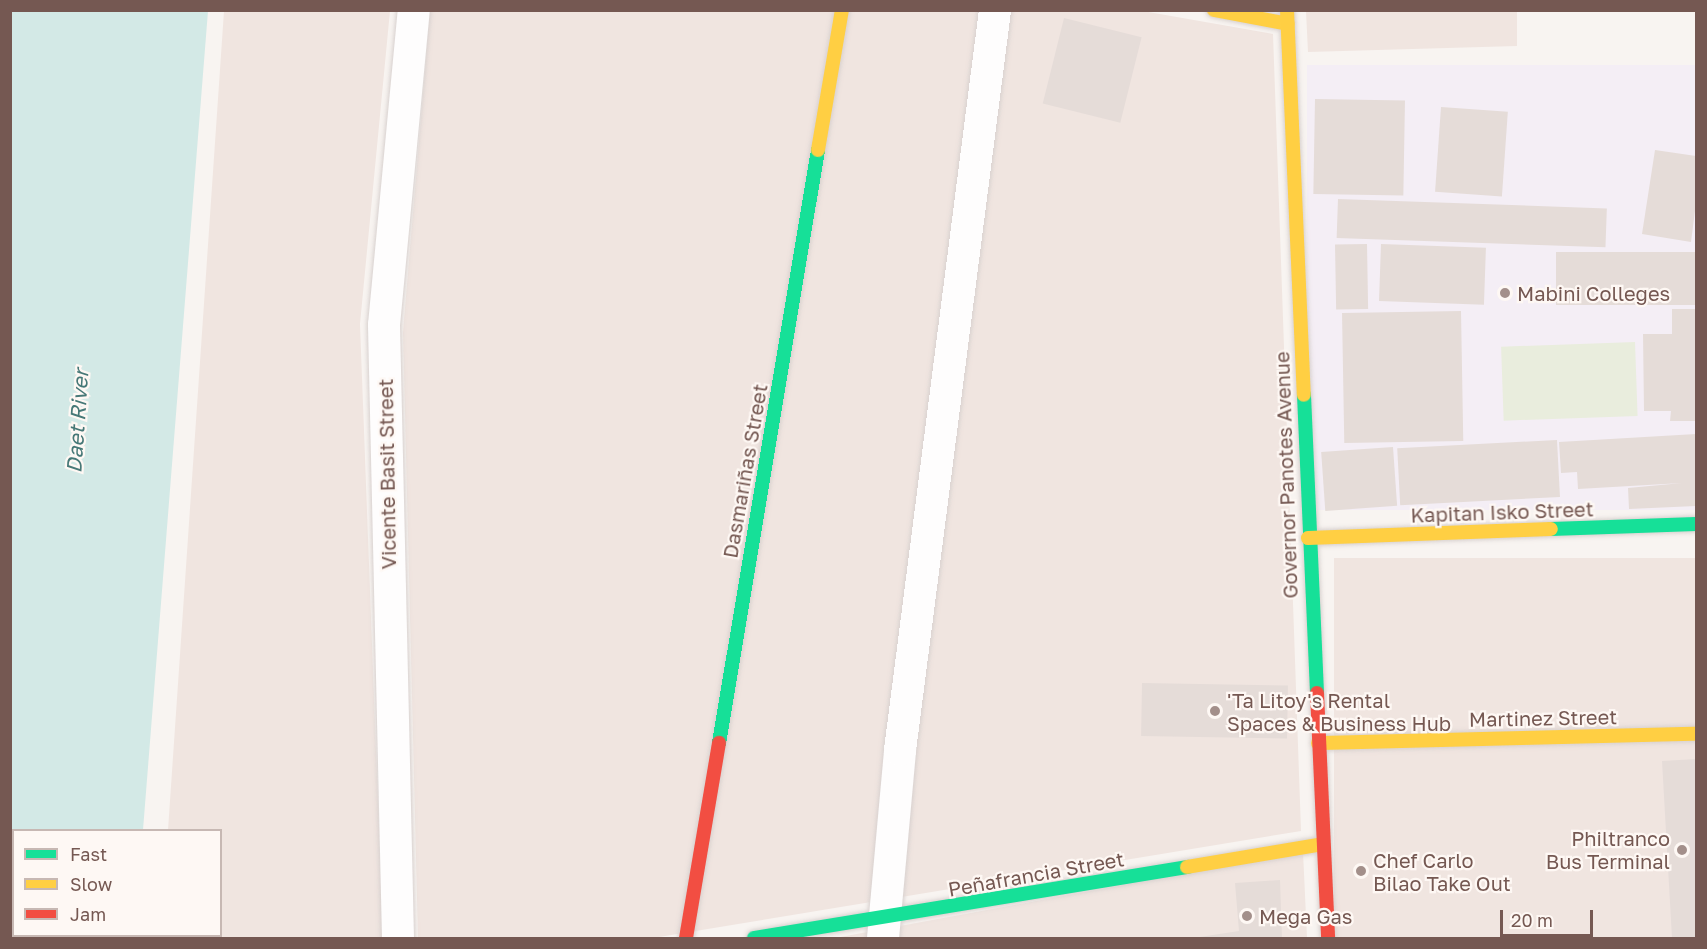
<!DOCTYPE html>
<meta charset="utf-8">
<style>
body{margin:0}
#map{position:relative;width:1707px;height:949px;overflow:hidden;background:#f8f4f1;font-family:"Golos Text",sans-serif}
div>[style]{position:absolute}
.residential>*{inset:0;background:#f0e5e0;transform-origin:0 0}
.education>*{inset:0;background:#f4eef5;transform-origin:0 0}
.green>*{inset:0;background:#e9eddd;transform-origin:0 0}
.water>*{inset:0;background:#d3e9e6}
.building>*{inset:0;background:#e5dcd8;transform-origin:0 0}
.roads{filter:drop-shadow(0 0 2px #d8d1cf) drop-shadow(0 0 2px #d8d1cf)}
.street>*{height:32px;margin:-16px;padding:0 16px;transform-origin:16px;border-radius:16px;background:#fefdfd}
.fast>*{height:14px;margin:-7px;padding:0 7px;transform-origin:7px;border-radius:7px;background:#16e098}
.slow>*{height:14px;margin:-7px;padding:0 7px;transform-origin:7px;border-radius:7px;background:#ffcf43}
.jam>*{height:14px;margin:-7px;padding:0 7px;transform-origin:7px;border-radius:7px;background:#f24e42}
.dots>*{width:16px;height:16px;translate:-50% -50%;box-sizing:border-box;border:3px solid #fef8f4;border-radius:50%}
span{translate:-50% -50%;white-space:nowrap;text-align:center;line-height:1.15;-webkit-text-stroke:4.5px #fef8f4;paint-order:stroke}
.poi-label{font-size:20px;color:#755852}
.left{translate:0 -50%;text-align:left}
.right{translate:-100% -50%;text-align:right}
.street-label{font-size:20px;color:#755852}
.water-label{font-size:21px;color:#467877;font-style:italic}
.frame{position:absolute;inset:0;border:12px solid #755852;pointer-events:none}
.legend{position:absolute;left:12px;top:829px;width:210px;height:108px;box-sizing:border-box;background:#fef8f4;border:2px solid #c7b8b3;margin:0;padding:8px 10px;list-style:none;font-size:18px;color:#755852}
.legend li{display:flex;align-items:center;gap:12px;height:30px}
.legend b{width:30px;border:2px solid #c7b8b3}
.scale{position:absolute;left:1500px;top:910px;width:93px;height:27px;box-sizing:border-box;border:3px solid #755852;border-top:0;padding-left:8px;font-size:18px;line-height:21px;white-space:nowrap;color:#755852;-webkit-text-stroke:4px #fef8f4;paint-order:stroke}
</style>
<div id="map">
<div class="residential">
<i style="clip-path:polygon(1137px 10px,1273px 34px,1301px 831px,653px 938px,418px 938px,403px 332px,430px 11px)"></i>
<i style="clip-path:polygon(224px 11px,390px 11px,360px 324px,383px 938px,161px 938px,220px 936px,220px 830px,168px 830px)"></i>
<i style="clip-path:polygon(1306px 11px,1517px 11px,1517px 46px,1308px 52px)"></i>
<i style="left:1696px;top:558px;width:380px;height:362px;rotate:90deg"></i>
<i style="clip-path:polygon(1303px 852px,1307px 938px,835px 938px)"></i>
</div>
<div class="education">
<i style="left:1696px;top:65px;width:445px;height:389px;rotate:90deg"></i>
</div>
<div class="green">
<i style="left:1635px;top:342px;width:74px;height:134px;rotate:88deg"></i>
</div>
<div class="water">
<i style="clip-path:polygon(10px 11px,208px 11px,143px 830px,14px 830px,14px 936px,135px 936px,134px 938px,11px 938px)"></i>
</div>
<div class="building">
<i style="left:1064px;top:18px;width:80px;height:88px;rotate:14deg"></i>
<i style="left:1315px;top:99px;width:90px;height:95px;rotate:1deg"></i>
<i style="left:1441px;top:107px;width:67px;height:85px;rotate:4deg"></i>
<i style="clip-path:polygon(1655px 150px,1696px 156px,1696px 203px,1691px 242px,1642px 234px)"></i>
<i style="left:1338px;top:199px;width:269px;height:39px;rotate:2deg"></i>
<i style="left:1367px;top:244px;width:65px;height:32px;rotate:89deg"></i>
<i style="left:1381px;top:244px;width:105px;height:57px;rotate:2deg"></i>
<i style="left:1696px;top:252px;width:53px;height:140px;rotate:90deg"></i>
<i style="clip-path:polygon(1672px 309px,1696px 309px,1696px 421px,1670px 421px,1671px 411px,1644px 411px,1643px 334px,1672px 334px)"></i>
<i style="left:1461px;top:311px;width:130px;height:119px;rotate:89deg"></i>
<i style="clip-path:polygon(1696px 434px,1696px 506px,1629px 509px,1628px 488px,1682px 483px,1578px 489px,1577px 472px,1561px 473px,1559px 442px)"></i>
<i style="left:1557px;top:440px;width:57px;height:160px;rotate:87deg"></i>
<i style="left:1393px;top:447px;width:59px;height:72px;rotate:86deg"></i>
<i style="left:1142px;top:683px;width:146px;height:53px;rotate:1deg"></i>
<i style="clip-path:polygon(1696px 759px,1696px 938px,1672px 938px,1662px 761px)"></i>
<i style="clip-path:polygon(1280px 880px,1282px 938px,1193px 938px,1239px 931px,1235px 883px)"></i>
</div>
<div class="roads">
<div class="street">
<i style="left:398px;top:938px;width:613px;rotate:-91.31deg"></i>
<i style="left:384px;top:325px;width:316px;rotate:-84.6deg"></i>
<i style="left:883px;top:938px;width:189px;rotate:-84.8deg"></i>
<i style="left:900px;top:750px;width:746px;rotate:-82.68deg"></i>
</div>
<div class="fast">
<i style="left:1304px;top:395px;width:298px;rotate:87.5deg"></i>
<i style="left:1551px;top:529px;width:145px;rotate:-2deg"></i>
<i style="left:719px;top:743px;width:601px;rotate:-80.52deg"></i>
<i style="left:754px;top:938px;width:439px;rotate:-9.3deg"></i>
</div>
<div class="slow">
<i style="left:1214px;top:10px;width:75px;rotate:10.7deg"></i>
<i style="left:1287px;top:10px;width:385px;rotate:87.5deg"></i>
<i style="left:818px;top:150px;width:142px;rotate:-80.3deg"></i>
<i style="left:1308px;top:538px;width:243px;rotate:-2.1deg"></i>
<i style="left:1318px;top:743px;width:378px;rotate:-1.4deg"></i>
<i style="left:1187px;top:867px;width:138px;rotate:-9.6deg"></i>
</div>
<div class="jam">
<i style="left:1317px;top:693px;width:245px;rotate:87.4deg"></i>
<i style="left:686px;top:938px;width:198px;rotate:-80.4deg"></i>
</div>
</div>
<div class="dots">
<i style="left:1505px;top:293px;background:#a38f8a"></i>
<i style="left:1215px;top:711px;background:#a38f8a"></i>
<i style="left:1682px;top:850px;background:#a38f8a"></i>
<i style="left:1361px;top:871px;background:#a38f8a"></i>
<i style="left:1247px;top:916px;background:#a38f8a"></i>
</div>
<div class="poi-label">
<span class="left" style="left:1517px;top:293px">Mabini Colleges</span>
<span class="left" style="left:1227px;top:712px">'Ta Litoy's Rental<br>Spaces &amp; Business Hub</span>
<span class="right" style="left:1670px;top:850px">Philtranco<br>Bus Terminal</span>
<span class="left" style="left:1373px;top:872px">Chef Carlo<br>Bilao Take Out</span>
<span class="left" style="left:1259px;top:916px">Mega Gas</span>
</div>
<div class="street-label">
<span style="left:745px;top:471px;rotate:-80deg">Dasmariñas Street</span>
<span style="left:387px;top:474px;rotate:-91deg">Vicente Basit Street</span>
<span style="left:1286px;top:475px;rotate:-92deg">Governor Panotes Avenue</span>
<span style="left:1502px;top:512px;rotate:-2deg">Kapitan Isko Street</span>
<span style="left:1543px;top:718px;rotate:-1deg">Martinez Street</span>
<span style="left:1036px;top:874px;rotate:-10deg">Peñafrancia Street</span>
</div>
<div class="water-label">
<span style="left:77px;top:421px;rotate:-86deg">Daet River</span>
</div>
<div class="frame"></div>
<ul class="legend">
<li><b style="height:8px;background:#16e098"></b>Fast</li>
<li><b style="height:8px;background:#ffcf43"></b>Slow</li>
<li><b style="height:8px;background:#f24e42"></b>Jam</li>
</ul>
<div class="scale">20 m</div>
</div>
